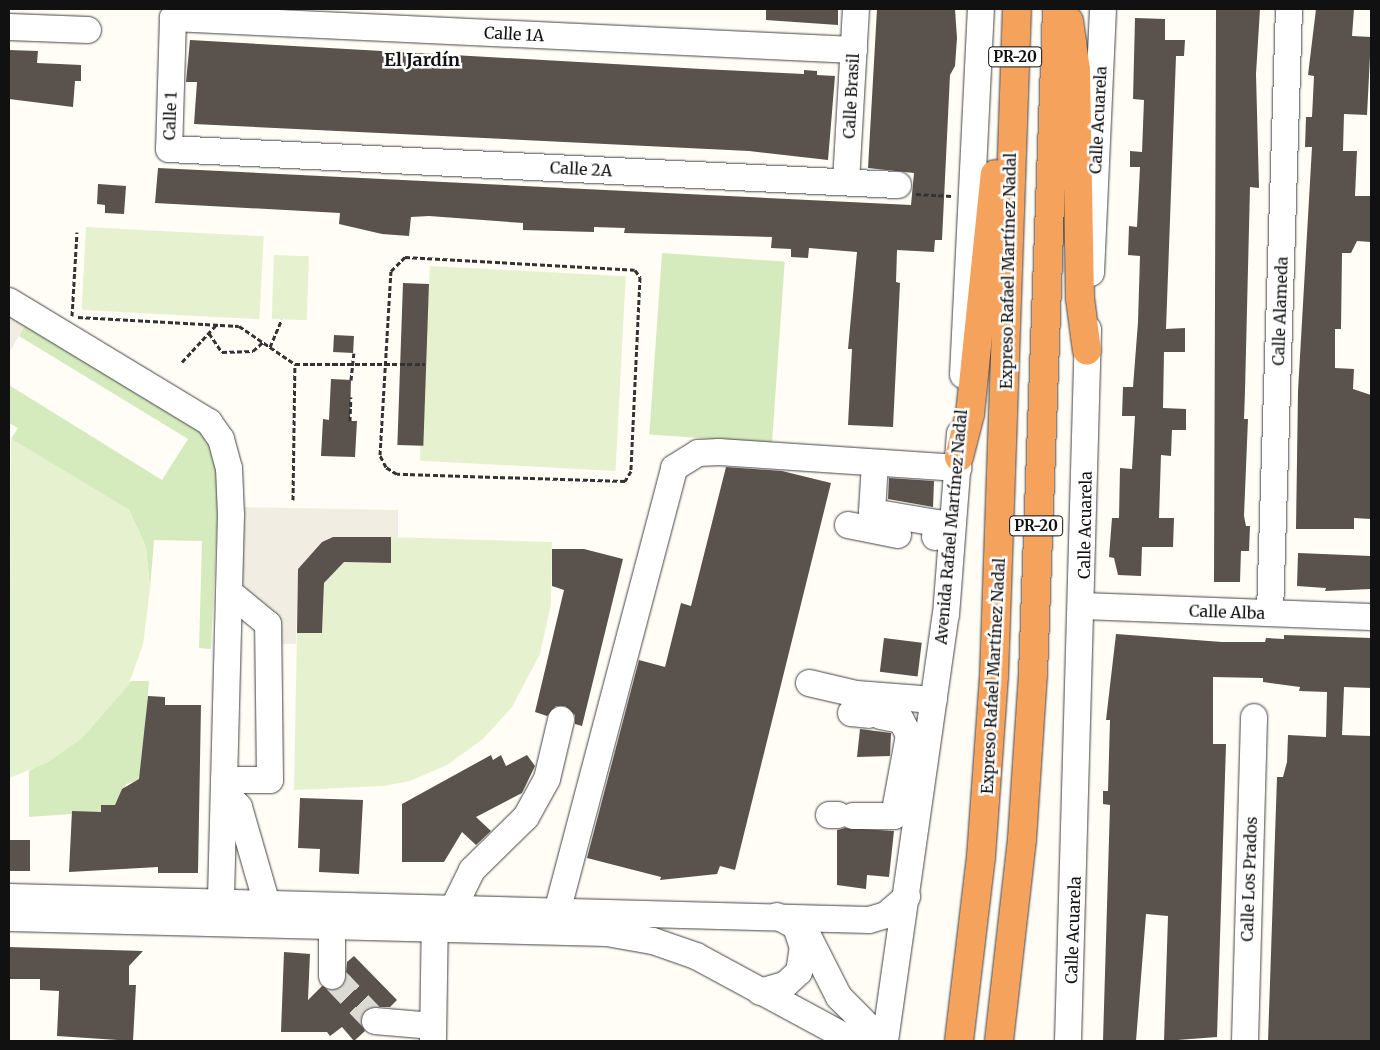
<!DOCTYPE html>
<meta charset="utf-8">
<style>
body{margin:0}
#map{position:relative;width:1380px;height:1050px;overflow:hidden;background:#fffdf5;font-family:Merriweather,serif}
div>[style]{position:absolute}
.green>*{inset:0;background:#d5ebbd;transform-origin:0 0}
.pitch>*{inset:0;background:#e6f2cf;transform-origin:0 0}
.plaza>*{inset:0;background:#f1ede2}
.building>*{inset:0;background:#5a524d;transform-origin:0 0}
.minor-tunnel>*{height:26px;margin-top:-13px;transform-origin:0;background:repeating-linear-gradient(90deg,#dbdad3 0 26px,transparent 0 39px)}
.path>*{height:3px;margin-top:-1.5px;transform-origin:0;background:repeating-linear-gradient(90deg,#333 0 5px,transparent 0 7.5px)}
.roads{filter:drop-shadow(0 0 1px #444) drop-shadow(0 0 1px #444)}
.minor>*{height:26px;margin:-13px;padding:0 13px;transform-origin:13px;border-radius:13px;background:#fff}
.highway>*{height:28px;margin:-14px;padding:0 14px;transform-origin:14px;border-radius:14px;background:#f5a25d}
span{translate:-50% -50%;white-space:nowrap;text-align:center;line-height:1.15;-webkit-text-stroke:5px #fff;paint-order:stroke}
.shield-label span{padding:1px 4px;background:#fff;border:1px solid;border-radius:4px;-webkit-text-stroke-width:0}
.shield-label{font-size:15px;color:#111;font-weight:700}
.street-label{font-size:16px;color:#111}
.neighbourhood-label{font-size:18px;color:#111;font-weight:700}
.frame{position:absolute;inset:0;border:10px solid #111;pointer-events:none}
</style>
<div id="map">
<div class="green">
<i style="left:662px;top:253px;width:123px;height:182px;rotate:4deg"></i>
<i style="clip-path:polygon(27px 322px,207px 434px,217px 474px,218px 507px,211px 649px,199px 648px,202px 541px,154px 540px,150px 589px,146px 547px,129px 510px,11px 439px,18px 428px,9px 423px,9px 385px,162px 480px,188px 439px,19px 336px)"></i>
<i style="clip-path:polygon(131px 681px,149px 681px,141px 780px,126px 784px,118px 805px,101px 805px,101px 812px,29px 817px,29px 771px,81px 739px)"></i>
</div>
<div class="pitch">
<i style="left:86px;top:227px;width:178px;height:83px;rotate:3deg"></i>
<i style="left:274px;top:255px;width:35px;height:64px;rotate:2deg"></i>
<i style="left:430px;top:266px;width:196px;height:195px;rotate:3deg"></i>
<i style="clip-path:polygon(11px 439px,129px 510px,146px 547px,150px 589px,143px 645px,128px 686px,81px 739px,47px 763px,9px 778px)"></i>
<i style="clip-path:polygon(391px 537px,552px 542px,551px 604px,540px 654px,512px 707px,483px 739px,447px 765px,410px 781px,384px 786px,294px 790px,297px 633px,322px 632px,324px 583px,344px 562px,391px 563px)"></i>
</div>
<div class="plaza">
<i style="clip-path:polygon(9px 311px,27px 322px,9px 353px)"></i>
<i style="clip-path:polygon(240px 507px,398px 510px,398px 537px,333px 537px,322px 542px,298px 569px,296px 644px,279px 644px,271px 616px,238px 580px)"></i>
</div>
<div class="building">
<i style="clip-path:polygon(766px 9px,838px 9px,838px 25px,766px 20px)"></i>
<i style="clip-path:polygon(877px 9px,955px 9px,957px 38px,955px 66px,950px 75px,942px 240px,935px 240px,934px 252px,897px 250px,896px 282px,900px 283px,893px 427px,848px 425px,852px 349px,848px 349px,857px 252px,809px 248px,808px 258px,791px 257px,791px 249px,771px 248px,772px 237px,624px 233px,625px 228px,594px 227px,594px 232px,523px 230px,523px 223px,429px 216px,411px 217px,409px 236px,382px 234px,339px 224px,340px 213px,155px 203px,158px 168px,911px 205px,914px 173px,868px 168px)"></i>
<i style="clip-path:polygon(1216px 9px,1260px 9px,1256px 74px,1259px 188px,1250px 187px,1245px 391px,1244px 419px,1248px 419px,1244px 516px,1246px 526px,1250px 526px,1249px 551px,1241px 551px,1240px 582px,1214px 582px)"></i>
<i style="clip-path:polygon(1316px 9px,1354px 9px,1352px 36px,1371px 37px,1367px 115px,1344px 114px,1343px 151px,1357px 151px,1355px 196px,1371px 196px,1371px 242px,1357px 241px,1351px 253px,1342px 253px,1341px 329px,1335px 329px,1335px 368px,1354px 369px,1353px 389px,1371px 395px,1371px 519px,1354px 518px,1354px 529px,1296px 529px,1298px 391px,1312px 147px,1305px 147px,1306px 117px,1312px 117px,1314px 76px,1308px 75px)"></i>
<i style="clip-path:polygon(1135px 18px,1165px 19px,1165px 40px,1185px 40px,1184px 56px,1176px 56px,1166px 329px,1185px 328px,1185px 352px,1164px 352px,1163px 408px,1186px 409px,1186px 430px,1172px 430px,1171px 456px,1161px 455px,1159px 518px,1174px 518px,1173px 547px,1142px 547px,1141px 576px,1118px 575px,1114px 558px,1109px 557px,1112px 518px,1119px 518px,1120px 468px,1132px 469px,1135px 416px,1122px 416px,1123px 387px,1133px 387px,1138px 322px,1140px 256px,1128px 255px,1129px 226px,1137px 227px,1140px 167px,1130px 167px,1130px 151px,1142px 152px,1144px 100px,1133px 99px)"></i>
<i style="clip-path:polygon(190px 40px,702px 69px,804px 74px,804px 70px,817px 71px,817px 75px,835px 76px,828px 160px,749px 151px,194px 124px,197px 82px,186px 82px)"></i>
<i style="clip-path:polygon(9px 50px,38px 51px,37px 63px,81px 65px,81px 81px,75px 81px,73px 107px,9px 99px)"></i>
<i style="clip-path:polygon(98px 184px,126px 186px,124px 214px,105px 213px,105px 205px,97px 204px)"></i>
<i style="left:403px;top:283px;width:26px;height:162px;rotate:2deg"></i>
<i style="left:334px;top:335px;width:20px;height:17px;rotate:3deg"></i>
<i style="clip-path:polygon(331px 379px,351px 380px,350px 421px,357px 421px,355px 457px,321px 456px,323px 419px,329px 420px)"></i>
<i style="clip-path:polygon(726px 467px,782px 471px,831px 483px,735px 870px,720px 866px,717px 874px,660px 880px,661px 877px,587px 858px,639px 660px,665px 667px,681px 603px,691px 606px)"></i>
<i style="clip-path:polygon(889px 478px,934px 481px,933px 507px,888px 499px)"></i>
<i style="clip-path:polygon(333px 537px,391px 537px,391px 563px,344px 562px,324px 583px,322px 633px,297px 633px,298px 569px,322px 542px)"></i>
<i style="clip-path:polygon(552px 549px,584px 549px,623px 559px,582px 726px,575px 724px,575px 715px,565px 706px,556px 706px,547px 716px,535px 712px,564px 590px,552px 586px)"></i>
<i style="clip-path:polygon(1298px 553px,1371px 556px,1371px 589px,1325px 591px,1326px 588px,1297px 586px)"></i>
<i style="clip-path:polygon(1116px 634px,1222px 642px,1265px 642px,1266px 638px,1284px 639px,1284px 635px,1371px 638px,1371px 688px,1344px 687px,1342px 735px,1371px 736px,1371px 1041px,1268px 1041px,1277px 777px,1283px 777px,1287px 762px,1288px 735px,1326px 737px,1327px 692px,1299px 691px,1300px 687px,1263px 682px,1263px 678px,1213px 677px,1213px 744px,1226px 744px,1217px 1037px,1164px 1041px,1168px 916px,1146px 914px,1136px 1041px,1103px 1041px,1110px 805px,1103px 804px,1103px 791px,1108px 791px,1110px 720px,1106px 720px)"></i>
<i style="left:884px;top:638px;width:38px;height:34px;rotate:7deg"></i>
<i style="clip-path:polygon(148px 696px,165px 697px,165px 705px,201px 705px,198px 873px,158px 873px,158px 867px,69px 872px,72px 811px,101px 812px,101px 805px,115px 805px,122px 789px,139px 779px)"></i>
<i style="clip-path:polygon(860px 729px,891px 733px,890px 756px,857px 757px)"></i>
<i style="clip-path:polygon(491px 755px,493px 760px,501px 755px,506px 766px,527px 755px,535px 766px,522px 793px,476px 817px,491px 831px,476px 845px,462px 832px,444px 862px,402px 862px,402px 804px)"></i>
<i style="clip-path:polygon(300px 798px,363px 800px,359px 874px,319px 872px,320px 849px,298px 848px)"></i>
<i style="clip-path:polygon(845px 828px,894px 831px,889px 877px,867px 875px,866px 889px,837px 885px,837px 830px)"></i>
<i style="left:9px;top:840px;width:21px;height:31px"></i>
<i style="clip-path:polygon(9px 947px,143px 951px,129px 966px,129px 985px,136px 985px,133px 1041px,57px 1036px,59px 991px,40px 990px,40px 979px,9px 979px)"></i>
<i style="clip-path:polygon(284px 952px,310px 954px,308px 1000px,322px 986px,340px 989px,345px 983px,347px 962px,354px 956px,397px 1000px,390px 1007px,369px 1007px,363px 1012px,360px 1020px,365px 1031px,354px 1041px,342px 1027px,330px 1036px,327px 1032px,281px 1032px)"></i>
</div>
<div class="minor-tunnel">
<i style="left:332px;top:976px;width:62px;rotate:46.3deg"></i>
</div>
<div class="path">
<i style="left:916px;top:194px;width:36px;rotate:3deg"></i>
<i style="left:405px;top:257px;width:230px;rotate:3.2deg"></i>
<i style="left:635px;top:270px;width:9px;rotate:54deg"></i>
<i style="left:640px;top:277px;width:194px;rotate:92.7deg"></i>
<i style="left:631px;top:471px;width:12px;rotate:121deg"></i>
<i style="left:625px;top:481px;width:228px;rotate:-178.2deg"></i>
<i style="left:397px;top:474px;width:13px;rotate:-148deg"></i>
<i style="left:386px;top:467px;width:13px;rotate:-117deg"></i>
<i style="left:380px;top:455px;width:184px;rotate:-86.6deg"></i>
<i style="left:391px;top:271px;width:20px;rotate:-45deg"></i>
<i style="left:72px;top:316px;width:84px;rotate:-86.6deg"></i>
<i style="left:78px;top:317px;width:161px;rotate:3.2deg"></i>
<i style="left:239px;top:326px;width:68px;rotate:34.2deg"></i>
<i style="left:209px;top:333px;width:23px;rotate:56deg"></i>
<i style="left:222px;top:352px;width:31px;rotate:-2deg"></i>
<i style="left:253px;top:351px;width:13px;rotate:-42deg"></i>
<i style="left:270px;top:347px;width:30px;rotate:-67deg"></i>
<i style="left:182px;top:362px;width:50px;rotate:-47.4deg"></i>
<i style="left:351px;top:380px;width:27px;rotate:-84deg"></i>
<i style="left:350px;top:421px;width:24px;rotate:-88deg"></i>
<i style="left:293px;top:500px;width:136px;rotate:-89.2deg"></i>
<i style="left:295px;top:364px;width:130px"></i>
</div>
<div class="roads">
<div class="minor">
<i style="left:9px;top:27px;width:79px;rotate:2.2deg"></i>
<i style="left:854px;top:50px;width:682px;rotate:-177.31deg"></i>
<i style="left:173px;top:18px;width:131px;rotate:91.7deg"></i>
<i style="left:169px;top:149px;width:730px;rotate:2.83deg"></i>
<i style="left:846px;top:182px;width:173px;rotate:-86.7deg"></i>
<i style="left:1091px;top:273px;width:264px;rotate:-87.4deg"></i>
<i style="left:9px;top:301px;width:234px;rotate:31.2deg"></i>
<i style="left:209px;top:422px;width:21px;rotate:55deg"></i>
<i style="left:221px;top:439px;width:30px;rotate:75deg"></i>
<i style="left:229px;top:468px;width:47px;rotate:87.6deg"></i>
<i style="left:231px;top:515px;width:388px;rotate:91.5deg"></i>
<i style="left:963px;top:375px;width:366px;rotate:-87.2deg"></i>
<i style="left:875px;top:463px;width:49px;rotate:93.5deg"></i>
<i style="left:872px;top:512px;width:66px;rotate:9.6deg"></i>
<i style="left:937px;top:523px;width:14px;rotate:98deg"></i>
<i style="left:848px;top:525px;width:51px;rotate:11.3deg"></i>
<i style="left:1083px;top:606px;width:288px;rotate:2.2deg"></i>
<i style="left:1270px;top:613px;width:604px;rotate:-88.2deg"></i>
<i style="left:809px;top:683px;width:48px;rotate:13.2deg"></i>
<i style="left:856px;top:694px;width:78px;rotate:4.4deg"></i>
<i style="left:851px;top:713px;width:18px;rotate:6deg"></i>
<i style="left:224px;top:780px;width:46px"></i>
<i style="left:270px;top:780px;width:156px;rotate:-90.7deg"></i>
<i style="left:268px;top:624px;width:50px;rotate:-140.6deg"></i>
<i style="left:224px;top:791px;width:22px;rotate:47deg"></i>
<i style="left:239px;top:807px;width:101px;rotate:73.9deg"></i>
<i style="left:829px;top:815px;width:9px"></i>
<i style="left:853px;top:816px;width:41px"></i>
<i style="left:894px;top:816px;width:82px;rotate:-79.5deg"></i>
<i style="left:909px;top:735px;width:17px;rotate:-118deg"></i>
<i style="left:901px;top:720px;width:21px;rotate:-169deg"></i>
<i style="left:9px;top:897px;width:860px;rotate:1.53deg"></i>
<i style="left:869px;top:920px;width:18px;rotate:-16deg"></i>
<i style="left:886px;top:915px;width:28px;rotate:-41deg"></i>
<i style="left:453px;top:909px;width:43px;rotate:-64deg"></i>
<i style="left:472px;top:870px;width:76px;rotate:-44.5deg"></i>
<i style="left:526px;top:817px;width:43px;rotate:-61.1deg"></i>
<i style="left:547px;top:779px;width:61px;rotate:-76.7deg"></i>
<i style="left:557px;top:912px;width:459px;rotate:-75.2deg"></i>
<i style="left:674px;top:468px;width:28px;rotate:-32deg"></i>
<i style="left:698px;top:453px;width:21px;rotate:-3deg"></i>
<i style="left:719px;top:452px;width:240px;rotate:3.8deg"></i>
<i style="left:777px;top:916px;width:33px;rotate:29deg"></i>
<i style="left:806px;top:932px;width:73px;rotate:63.1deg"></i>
<i style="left:839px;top:997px;width:62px;rotate:45deg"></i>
<i style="left:9px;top:918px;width:598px;rotate:1.44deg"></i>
<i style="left:607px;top:933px;width:47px;rotate:9.9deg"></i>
<i style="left:653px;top:941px;width:46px;rotate:19.2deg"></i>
<i style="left:696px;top:956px;width:179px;rotate:28.4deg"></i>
<i style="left:332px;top:926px;width:50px;rotate:90deg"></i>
<i style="left:760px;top:992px;width:26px;rotate:-16deg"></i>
<i style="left:785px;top:985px;width:19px;rotate:-43deg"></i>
<i style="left:799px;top:972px;width:24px;rotate:-81deg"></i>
<i style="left:803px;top:948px;width:20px;rotate:-108deg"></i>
<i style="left:375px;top:1021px;width:58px;rotate:4.9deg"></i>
<i style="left:433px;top:1041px;width:129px;rotate:-89.1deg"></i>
<i style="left:885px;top:1041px;width:430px;rotate:-81.9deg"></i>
<i style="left:946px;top:615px;width:182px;rotate:-85.6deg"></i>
<i style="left:1068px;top:1041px;width:712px;rotate:-88.39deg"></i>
<i style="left:1245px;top:1041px;width:324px;rotate:-88.4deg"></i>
</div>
<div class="highway">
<i style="left:1069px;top:21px;width:49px;rotate:81.9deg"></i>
<i style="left:1076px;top:70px;width:228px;rotate:89deg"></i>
<i style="left:1080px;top:298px;width:53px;rotate:82.5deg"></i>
<i style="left:959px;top:457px;width:44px;rotate:-75.7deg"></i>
<i style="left:970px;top:414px;width:241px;rotate:-84.1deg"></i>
<i style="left:959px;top:1041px;width:185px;rotate:-83.2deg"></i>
<i style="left:981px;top:857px;width:181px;rotate:-85.9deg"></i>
<i style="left:994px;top:676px;width:667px;rotate:-88.03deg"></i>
<i style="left:999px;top:1041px;width:203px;rotate:-83.5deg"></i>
<i style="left:1022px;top:839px;width:165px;rotate:-86.2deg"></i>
<i style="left:1033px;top:674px;width:665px;rotate:-87.93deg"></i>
</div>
</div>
<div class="shield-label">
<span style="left:1015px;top:57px">PR-20</span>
<span style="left:1036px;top:526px">PR-20</span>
</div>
<div class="street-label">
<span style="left:514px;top:34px;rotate:3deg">Calle 1A</span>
<span style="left:851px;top:96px;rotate:-87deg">Calle Brasil</span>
<span style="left:170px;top:116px;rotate:-88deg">Calle 1</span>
<span style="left:1098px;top:120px;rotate:-87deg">Calle Acuarela</span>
<span style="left:581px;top:169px;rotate:3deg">Calle 2A</span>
<span style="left:1008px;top:271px;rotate:-89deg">Expreso Rafael Martínez Nadal</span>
<span style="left:1280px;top:311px;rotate:-88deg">Calle Alameda</span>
<span style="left:1085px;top:525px;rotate:-89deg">Calle Acuarela</span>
<span style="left:951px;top:527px;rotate:-85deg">Avenida Rafael Martínez Nadal</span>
<span style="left:1227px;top:612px;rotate:2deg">Calle Alba</span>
<span style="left:993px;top:676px;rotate:-87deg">Expreso Rafael Martínez Nadal</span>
<span style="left:1249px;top:879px;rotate:-88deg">Calle Los Prados</span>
<span style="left:1073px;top:930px;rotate:-88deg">Calle Acuarela</span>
</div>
<div class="neighbourhood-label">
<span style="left:422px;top:60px">El Jardín</span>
</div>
<div class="frame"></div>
</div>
